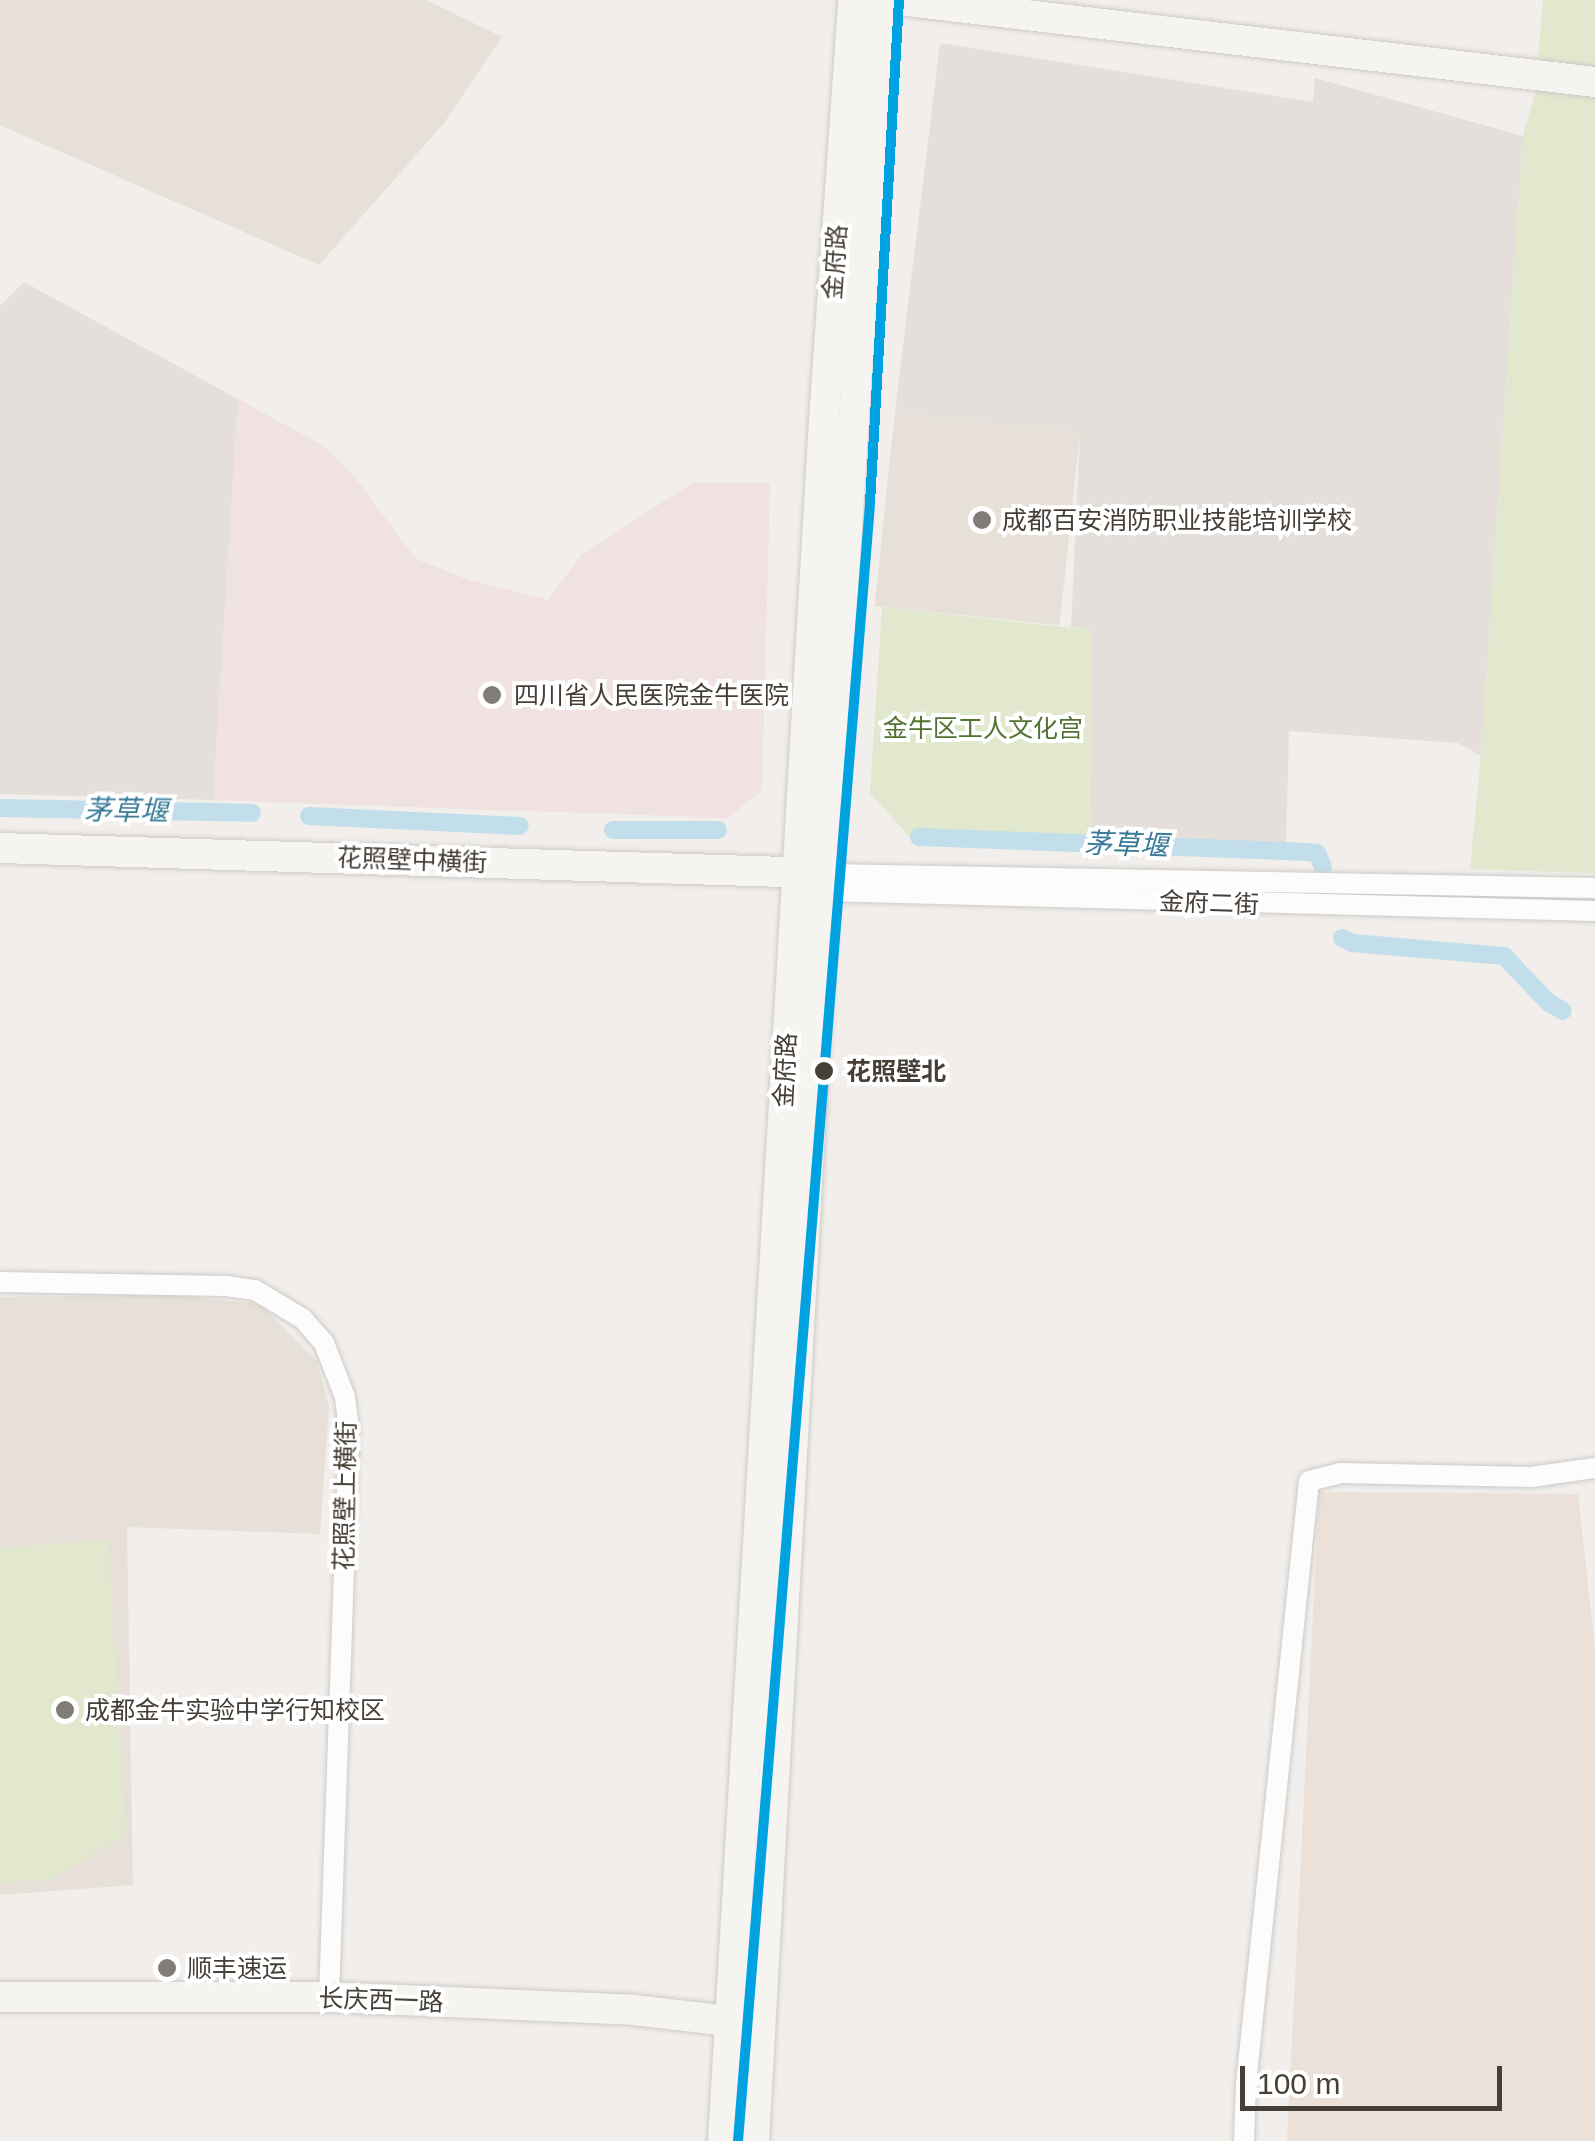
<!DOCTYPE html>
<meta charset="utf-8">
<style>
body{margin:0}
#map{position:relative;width:1595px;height:2141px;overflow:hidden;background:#f1eeeb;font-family:Arial,"Noto Sans SC",sans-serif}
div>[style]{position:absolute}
.residential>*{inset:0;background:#e4dfda}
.commercial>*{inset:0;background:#ebe1d9}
.education>*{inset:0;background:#e6e0d8;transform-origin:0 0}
.medical>*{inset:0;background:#efe2e1}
.green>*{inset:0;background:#e1e8ce}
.canal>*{height:18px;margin:-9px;padding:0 9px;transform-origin:9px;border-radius:9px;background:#c1deea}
.roads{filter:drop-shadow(0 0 2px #cdcac7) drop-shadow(0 0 2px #cdcac7)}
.street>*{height:20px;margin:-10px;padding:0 10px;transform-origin:10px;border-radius:10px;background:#fdfcfc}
.secondary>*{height:30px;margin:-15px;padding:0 15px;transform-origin:15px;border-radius:15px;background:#f6f4f0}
.metro-1>*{height:10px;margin:-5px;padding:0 5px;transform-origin:5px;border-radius:5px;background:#00a3e0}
.dots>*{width:28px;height:28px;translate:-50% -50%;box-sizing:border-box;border:5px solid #fff;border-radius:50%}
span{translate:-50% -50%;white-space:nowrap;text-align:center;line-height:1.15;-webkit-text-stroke:8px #fff;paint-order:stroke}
.street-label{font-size:25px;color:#463f38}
.poi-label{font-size:25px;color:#463f38}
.left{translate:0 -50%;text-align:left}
.park-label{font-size:25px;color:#517231}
.stop-label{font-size:25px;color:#463f38;font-weight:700}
.water-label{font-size:28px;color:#387a98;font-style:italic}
.scale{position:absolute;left:1240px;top:2066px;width:262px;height:45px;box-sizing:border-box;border:5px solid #463f38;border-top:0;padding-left:12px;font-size:30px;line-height:35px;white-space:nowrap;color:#463f38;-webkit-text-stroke:8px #fff;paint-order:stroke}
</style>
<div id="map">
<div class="residential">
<i style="clip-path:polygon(940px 43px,1313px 102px,1315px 78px,1523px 136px,1481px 756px,1458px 743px,1289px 731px,1286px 845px,1089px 835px,1092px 630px,1071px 627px,1080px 434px,895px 412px)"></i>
<i style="clip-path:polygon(24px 282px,238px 399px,213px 800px,0 794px,0 306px)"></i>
</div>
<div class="commercial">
<i style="clip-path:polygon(1319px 1492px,1578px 1494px,1595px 1648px,1595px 2141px,1287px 2141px)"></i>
</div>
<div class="education">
<i style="clip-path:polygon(0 0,426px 0,502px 37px,444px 123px,319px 265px,0 125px)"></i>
<i style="left:895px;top:412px;width:186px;height:195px;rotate:6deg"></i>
<i style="clip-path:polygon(168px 1295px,260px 1304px,317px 1361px,329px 1406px,320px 1534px,127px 1527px,133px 1885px,0 1895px,0 1297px)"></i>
</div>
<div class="medical">
<i style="clip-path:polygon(238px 399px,324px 446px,351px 472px,416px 559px,469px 580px,548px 600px,581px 555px,694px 482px,770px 483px,762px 790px,728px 818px,213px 800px)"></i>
</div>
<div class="green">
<i style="clip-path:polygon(1543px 0,1595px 0,1595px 873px,1470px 869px,1481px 756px,1523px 136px,1535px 93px)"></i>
<i style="clip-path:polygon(882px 607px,1092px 630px,1089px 835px,918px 846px,870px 793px)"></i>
<i style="clip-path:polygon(108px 1540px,126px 1834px,52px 1879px,0 1883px,0 1548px)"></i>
</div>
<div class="canal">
<i style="left:0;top:808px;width:252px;rotate:1.1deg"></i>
<i style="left:309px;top:816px;width:211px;rotate:2.7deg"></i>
<i style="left:613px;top:830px;width:105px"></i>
<i style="left:919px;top:837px;width:386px;rotate:2.2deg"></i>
<i style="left:1305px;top:852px;width:12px;rotate:5deg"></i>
<i style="left:1317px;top:853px;width:15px;rotate:67deg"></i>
<i style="left:1342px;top:938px;width:11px;rotate:27deg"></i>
<i style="left:1352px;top:943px;width:153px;rotate:4.9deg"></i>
<i style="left:1504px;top:956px;width:64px;rotate:46.3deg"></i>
<i style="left:1548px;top:1002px;width:17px;rotate:31deg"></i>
</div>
<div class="roads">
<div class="street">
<i style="left:825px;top:874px;width:770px;rotate:1.04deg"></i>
<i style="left:823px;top:891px;width:772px;rotate:1.48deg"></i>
<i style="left:0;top:1282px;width:226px;rotate:1deg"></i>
<i style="left:226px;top:1286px;width:29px;rotate:8deg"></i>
<i style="left:255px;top:1290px;width:56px;rotate:31.1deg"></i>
<i style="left:303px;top:1319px;width:32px;rotate:49deg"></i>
<i style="left:324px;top:1343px;width:58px;rotate:68.7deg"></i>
<i style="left:345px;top:1397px;width:32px;rotate:83deg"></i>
<i style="left:349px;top:1429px;width:568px;rotate:92.02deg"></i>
<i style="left:1244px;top:2141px;width:57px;rotate:-88deg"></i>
<i style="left:1246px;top:2084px;width:606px;rotate:-84.04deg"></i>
<i style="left:1309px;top:1481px;width:32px;rotate:-14deg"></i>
<i style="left:1340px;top:1473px;width:191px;rotate:1.2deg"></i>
<i style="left:1531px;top:1477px;width:65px;rotate:-8deg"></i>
</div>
<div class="secondary">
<i style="left:899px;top:0;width:701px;rotate:6.72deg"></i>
<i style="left:0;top:848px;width:817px;rotate:1.75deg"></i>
<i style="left:0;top:1997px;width:329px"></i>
<i style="left:329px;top:1997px;width:305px;rotate:2.4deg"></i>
<i style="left:634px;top:2010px;width:113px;rotate:6.6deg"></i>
<i style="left:723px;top:2141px;width:1739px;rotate:-86.64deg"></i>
<i style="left:825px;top:405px;width:406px;rotate:-86deg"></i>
<i style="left:754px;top:2141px;width:1212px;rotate:-86.83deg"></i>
<i style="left:821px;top:931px;width:933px;rotate:-86.31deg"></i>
</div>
</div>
<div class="metro-1">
<i style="left:738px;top:2141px;width:1643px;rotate:-85.39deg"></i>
<i style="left:870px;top:503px;width:504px;rotate:-86.7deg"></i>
</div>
<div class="dots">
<i style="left:982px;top:520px;background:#827c77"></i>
<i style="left:492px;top:695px;background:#827c77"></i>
<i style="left:824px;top:1071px;background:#463f38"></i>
<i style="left:65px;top:1710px;background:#827c77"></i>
<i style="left:167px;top:1968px;background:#827c77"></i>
</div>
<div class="street-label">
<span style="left:835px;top:262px;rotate:-86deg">金府路</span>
<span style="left:412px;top:860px;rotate:2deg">花照壁中横街</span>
<span style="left:1209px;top:903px;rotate:2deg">金府二街</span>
<span style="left:785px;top:1070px;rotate:-87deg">金府路</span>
<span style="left:345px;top:1496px;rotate:-89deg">花照壁上横街</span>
<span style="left:381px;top:2000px;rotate:2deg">长庆西一路</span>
</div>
<div class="poi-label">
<span class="left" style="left:1002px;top:520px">成都百安消防职业技能培训学校</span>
<span class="left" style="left:514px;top:695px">四川省人民医院金牛医院</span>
<span class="left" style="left:85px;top:1710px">成都金牛实验中学行知校区</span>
<span class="left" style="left:187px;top:1968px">顺丰速运</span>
</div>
<div class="park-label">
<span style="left:983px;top:728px">金牛区工人文化宫</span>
</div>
<div class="stop-label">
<span class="left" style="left:846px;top:1071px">花照壁北</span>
</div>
<div class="water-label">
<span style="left:126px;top:811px;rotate:1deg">茅草堰</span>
<span style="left:1126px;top:845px;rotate:2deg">茅草堰</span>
</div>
<div class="scale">100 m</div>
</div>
